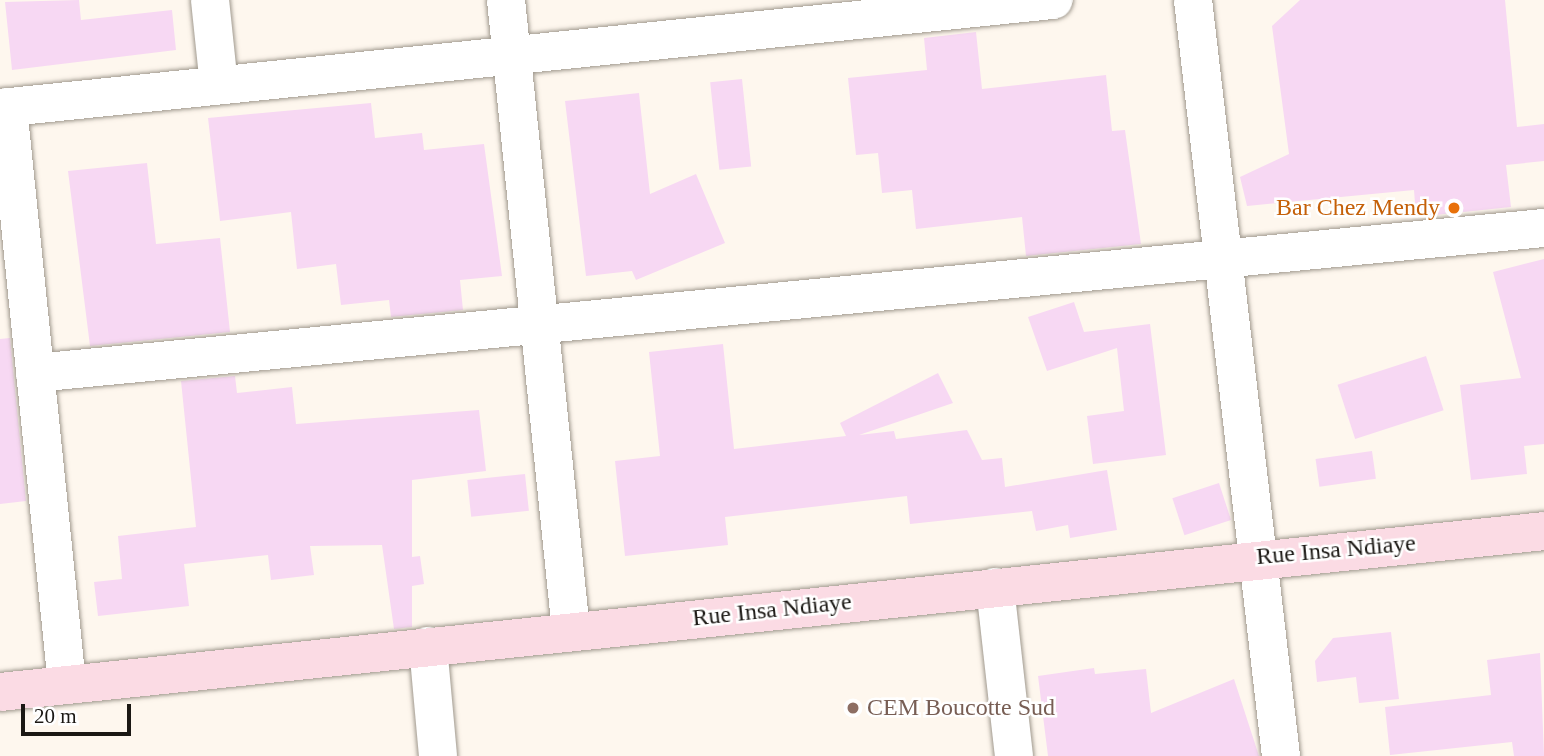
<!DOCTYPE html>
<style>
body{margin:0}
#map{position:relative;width:1544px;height:756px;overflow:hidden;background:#fef7ee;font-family:"Times New Roman",serif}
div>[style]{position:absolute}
.building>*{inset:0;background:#f7d8f3;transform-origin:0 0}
.roads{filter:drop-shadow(0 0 2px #a0998e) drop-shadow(0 0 2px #a0998e)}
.minor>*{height:38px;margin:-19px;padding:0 19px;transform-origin:19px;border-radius:19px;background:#fff}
.secondary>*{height:38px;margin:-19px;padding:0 19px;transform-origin:19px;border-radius:19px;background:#fbdbe4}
.dots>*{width:19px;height:19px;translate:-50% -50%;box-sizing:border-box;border:4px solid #fff;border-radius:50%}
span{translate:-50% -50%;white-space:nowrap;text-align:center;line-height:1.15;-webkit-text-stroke:5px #fff;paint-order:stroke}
.food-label{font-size:24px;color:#c56008}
.right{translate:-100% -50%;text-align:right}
.street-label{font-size:24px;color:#1b1814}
.education-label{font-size:24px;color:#785e54}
.left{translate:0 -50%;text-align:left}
.scale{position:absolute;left:21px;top:704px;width:110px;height:32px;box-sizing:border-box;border:4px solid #1b1814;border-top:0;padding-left:9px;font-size:21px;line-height:24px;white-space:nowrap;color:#1b1814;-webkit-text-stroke:5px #fff;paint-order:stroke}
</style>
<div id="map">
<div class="building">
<i style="clip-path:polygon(79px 0,81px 20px,172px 10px,176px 50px,12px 70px,5px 2px)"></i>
<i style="clip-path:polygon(1300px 0,1505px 0,1517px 127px,1544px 124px,1544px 161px,1506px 165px,1511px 207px,1416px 217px,1414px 190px,1247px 206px,1240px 177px,1289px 154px,1272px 26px)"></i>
<i style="clip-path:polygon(976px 32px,982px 89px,1106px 75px,1112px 131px,1125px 130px,1141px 244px,1026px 256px,1022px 217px,916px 229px,912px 190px,882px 193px,878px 153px,856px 155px,848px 78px,927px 70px,924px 38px)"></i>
<i style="left:742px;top:79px;width:88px;height:32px;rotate:84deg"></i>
<i style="clip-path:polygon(639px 93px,650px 194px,696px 174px,725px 243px,636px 280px,632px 271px,586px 276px,565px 101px)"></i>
<i style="clip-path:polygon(371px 103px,375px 138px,422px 133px,424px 150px,484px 144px,502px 276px,460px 280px,463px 310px,391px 317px,389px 300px,341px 305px,336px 264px,297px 269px,291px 212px,220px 221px,208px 118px)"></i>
<i style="clip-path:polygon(147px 163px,156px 244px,220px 238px,230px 332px,90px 346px,68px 171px)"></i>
<i style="clip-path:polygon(1544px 259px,1544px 444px,1524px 446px,1527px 474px,1471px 480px,1460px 385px,1521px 378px,1493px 272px)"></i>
<i style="clip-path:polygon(1074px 302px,1084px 332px,1150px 324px,1166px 455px,1093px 464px,1087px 416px,1124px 411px,1117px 348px,1047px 371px,1028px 317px)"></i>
<i style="clip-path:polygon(10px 338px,26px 501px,0 504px,0 339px)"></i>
<i style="clip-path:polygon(723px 344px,734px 449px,846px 436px,840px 423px,938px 373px,953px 403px,859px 435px,894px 431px,896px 439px,967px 430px,982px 460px,1002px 458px,1005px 487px,1107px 470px,1117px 530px,1070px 538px,1068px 525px,1036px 531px,1032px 511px,910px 524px,907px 496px,725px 517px,728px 545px,625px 556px,615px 461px,660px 456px,649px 352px)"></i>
<i style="left:1426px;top:356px;width:57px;height:93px;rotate:72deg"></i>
<i style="clip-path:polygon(235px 376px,237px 393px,292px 387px,296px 424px,479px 410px,486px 471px,412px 480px,412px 557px,420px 556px,424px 584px,412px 586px,412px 627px,394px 629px,382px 545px,310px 546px,314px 575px,271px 580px,268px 555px,184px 564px,189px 606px,98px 616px,94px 582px,122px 579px,118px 536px,196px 527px,181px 381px)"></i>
<i style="left:1372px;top:451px;width:28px;height:57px;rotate:82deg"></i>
<i style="left:525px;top:474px;width:37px;height:58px;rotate:84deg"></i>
<i style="left:1219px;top:483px;width:39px;height:49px;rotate:72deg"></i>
<i style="clip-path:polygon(1391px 632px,1399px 699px,1359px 703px,1356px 677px,1317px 682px,1315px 661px,1333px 638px)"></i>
<i style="clip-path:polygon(1540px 653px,1544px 756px,1514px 756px,1512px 742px,1390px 755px,1385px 707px,1491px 695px,1487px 660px)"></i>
<i style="clip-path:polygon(1094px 668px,1095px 674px,1146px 669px,1151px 713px,1234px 679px,1259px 756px,1048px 756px,1038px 676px)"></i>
</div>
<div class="roads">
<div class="minor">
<i style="left:210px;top:0;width:85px;rotate:84deg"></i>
<i style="left:506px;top:0;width:634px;rotate:84.12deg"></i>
<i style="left:1193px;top:0;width:761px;rotate:83.36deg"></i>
<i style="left:8px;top:107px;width:580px;rotate:84.16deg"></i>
<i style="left:0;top:108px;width:1059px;rotate:-5.86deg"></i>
<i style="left:35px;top:373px;width:1516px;rotate:-5.49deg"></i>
<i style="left:995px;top:587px;width:170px;rotate:83.6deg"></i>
<i style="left:428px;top:646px;width:110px;rotate:84.8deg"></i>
</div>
<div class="secondary">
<i style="left:0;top:692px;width:1552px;rotate:-5.95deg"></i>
</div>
</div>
<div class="dots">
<i style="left:1454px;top:208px;background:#e8710a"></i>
<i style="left:853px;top:708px;background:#8d6e63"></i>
</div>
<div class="food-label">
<span class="right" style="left:1440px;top:208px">Bar Chez Mendy</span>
</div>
<div class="street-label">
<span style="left:1336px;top:550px;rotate:-5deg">Rue Insa Ndiaye</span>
<span style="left:772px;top:610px;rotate:-6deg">Rue Insa Ndiaye</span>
</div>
<div class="education-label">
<span class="left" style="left:867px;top:708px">CEM Boucotte Sud</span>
</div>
<div class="scale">20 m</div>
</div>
